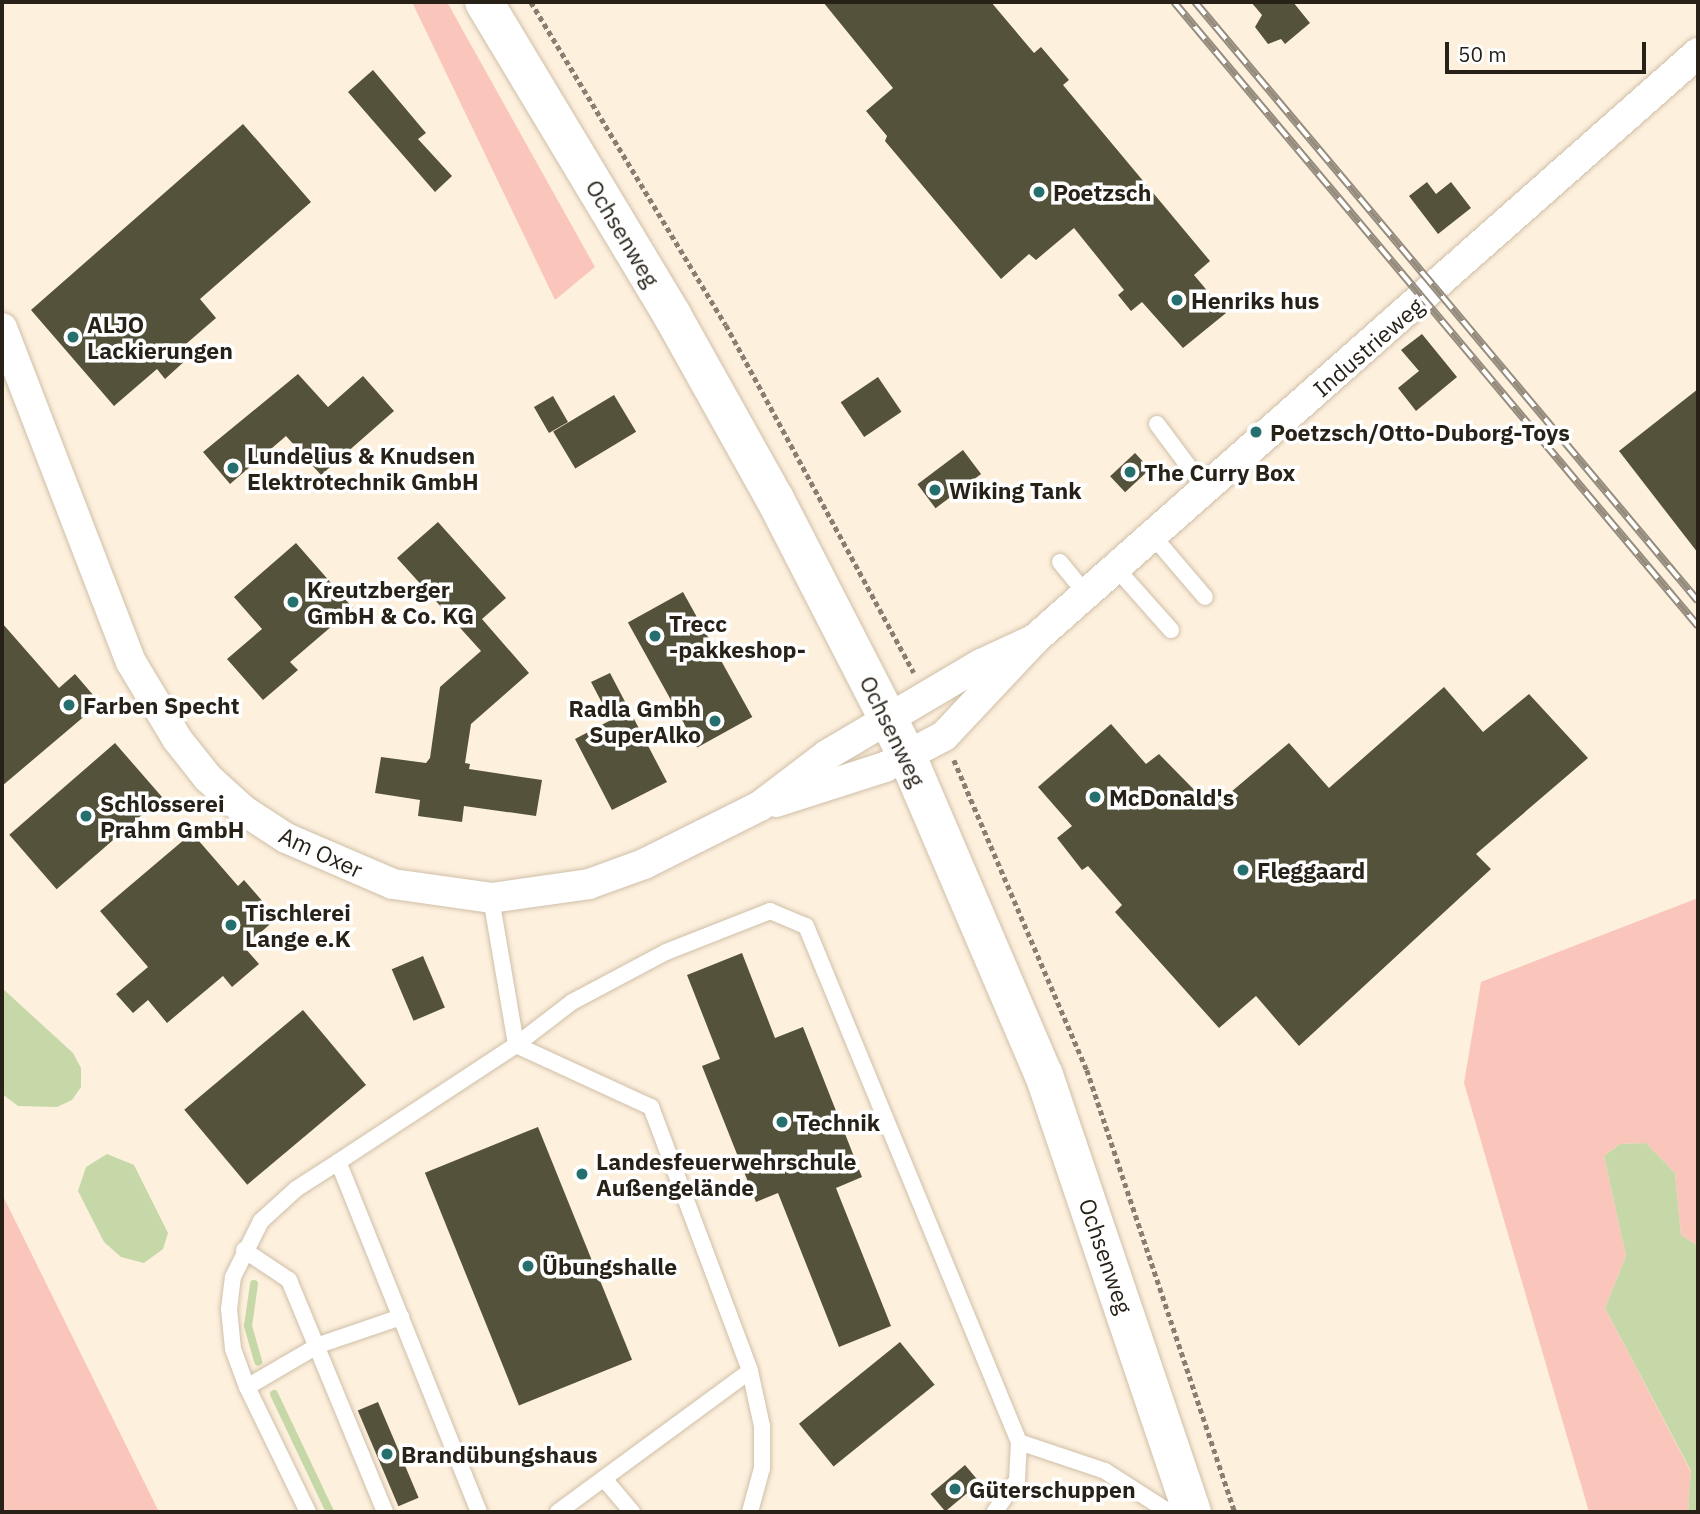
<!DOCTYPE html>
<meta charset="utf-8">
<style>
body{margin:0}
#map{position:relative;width:1700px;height:1514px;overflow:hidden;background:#fdf0dd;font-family:"IBM Plex Sans",sans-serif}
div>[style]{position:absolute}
.green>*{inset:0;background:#fac6bb}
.water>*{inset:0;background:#c6d8a7}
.stream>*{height:8px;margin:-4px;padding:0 4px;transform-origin:4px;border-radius:4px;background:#c6d8a7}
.building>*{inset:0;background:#55523b;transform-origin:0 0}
.path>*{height:4.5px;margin-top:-2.25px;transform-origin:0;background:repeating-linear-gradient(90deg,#887f72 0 5px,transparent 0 8.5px)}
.roads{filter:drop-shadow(0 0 2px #cfbfa8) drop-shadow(0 0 2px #cfbfa8)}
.service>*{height:16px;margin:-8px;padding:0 8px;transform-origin:8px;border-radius:8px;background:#fff}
.minor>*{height:30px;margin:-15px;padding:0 15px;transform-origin:15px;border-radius:15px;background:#fff}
.secondary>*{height:38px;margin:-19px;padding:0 19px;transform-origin:19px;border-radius:19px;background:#fff}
.rail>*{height:8px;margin-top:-4px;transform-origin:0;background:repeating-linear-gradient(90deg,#fff 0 16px,#958c7e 0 32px);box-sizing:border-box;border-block:2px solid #958c7e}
.dots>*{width:19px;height:19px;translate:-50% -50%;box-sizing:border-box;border:4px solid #fff;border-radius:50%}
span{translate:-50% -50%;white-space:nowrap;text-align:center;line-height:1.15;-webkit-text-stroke:7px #fff;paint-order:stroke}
.poi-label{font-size:23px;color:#272118;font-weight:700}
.left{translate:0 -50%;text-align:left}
.right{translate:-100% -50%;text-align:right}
.street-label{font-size:23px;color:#272118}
.frame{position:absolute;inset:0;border:4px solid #272118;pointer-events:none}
.scale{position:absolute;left:1445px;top:42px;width:201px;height:32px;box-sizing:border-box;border:4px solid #272118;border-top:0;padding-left:9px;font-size:21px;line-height:24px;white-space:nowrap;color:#272118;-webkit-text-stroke:5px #fff;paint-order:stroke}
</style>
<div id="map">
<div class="green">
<i style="clip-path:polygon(412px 2px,447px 2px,595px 267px,555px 300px)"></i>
<i style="clip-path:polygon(1698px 898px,1698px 1246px,1681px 1235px,1675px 1173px,1646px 1143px,1620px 1144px,1604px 1156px,1626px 1256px,1605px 1308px,1691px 1472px,1688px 1512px,1589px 1512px,1464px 1083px,1481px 982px)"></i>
<i style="clip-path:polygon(2px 1194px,159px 1512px,2px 1512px)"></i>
</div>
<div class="water">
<i style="clip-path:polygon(2px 988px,73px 1053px,81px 1068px,81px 1087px,72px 1100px,57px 1107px,18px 1106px,2px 1094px)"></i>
<i style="clip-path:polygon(1646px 1143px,1675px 1173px,1681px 1235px,1698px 1246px,1698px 1512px,1688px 1512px,1691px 1471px,1605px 1308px,1626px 1256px,1604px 1156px,1620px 1144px)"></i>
<i style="clip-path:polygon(107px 1154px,134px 1165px,168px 1233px,163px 1249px,144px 1263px,121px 1257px,104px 1242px,78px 1191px,86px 1167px)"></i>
</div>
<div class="stream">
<i style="left:254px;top:1284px;width:42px;rotate:98.1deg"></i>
<i style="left:248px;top:1326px;width:37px;rotate:74deg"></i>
<i style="left:274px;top:1394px;width:131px;rotate:64.6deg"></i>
</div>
<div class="building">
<i style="clip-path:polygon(823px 2px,991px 2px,1034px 53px,1041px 47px,1069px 80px,1063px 85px,1210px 261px,1194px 275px,1226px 313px,1183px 348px,1142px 302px,1131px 311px,1118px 295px,1124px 290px,1074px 228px,1036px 260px,1029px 254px,1001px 279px,885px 141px,887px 136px,866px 111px,893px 88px)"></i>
<i style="clip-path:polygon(1251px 2px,1293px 2px,1310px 23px,1285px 44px,1281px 39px,1268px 44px,1255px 27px,1262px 15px)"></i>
<i style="clip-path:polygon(373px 70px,426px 133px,418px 139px,452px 176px,435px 192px,348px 92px)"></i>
<i style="clip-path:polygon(243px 124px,311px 202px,200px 299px,216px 318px,179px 350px,187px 359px,165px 379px,157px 369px,114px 406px,31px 310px)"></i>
<i style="clip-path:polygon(1427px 182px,1436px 194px,1451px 182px,1471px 208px,1438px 234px,1409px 196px)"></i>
<i style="clip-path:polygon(1422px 334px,1457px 377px,1416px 411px,1398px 388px,1419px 371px,1401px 350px)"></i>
<i style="clip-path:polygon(298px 374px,328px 407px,363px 376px,394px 411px,321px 475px,286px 436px,230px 484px,203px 452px)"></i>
<i style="left:878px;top:377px;width:42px;height:45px;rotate:56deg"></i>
<i style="clip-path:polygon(1698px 389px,1698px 553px,1619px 451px)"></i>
<i style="left:614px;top:395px;width:43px;height:71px;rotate:59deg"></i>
<i style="left:553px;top:396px;width:30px;height:22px;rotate:60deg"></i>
<i style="left:963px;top:450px;width:30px;height:57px;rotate:53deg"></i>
<i style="left:1135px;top:453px;width:22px;height:34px;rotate:47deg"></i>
<i style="clip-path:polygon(438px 522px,506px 598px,482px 619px,529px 673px,471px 724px,465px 763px,470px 764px,469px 769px,542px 780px,536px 816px,464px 806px,462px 822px,418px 816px,420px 800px,375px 793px,381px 757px,426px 763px,430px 758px,440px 687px,481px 651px,397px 558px)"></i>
<i style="clip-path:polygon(296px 543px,353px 608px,290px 662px,298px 670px,263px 700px,227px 659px,262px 629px,234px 597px)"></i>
<i style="left:683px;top:592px;width:143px;height:63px;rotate:61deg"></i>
<i style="clip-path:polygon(2px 623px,59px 688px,75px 674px,100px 703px,2px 786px)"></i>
<i style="clip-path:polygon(610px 673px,667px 782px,612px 810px,575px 739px,611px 720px,591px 682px)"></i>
<i style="clip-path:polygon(1444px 687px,1483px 732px,1529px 694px,1588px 758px,1476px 854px,1491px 869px,1299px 1046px,1256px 996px,1219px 1028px,1115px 912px,1122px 905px,1088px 866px,1082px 870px,1057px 838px,1072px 826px,1038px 787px,1111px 724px,1146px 764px,1159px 754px,1212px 808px,1289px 743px,1329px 788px)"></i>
<i style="left:115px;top:743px;width:72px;height:140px;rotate:49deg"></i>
<i style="clip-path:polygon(192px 833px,238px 886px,244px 880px,277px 918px,244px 947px,259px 964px,232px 987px,223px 976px,167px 1023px,148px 1000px,133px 1013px,116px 994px,148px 967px,100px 911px)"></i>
<i style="clip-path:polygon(742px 953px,775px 1038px,803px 1027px,862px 1177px,836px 1188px,891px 1326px,839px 1347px,778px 1193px,756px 1202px,702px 1066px,720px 1059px,687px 975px)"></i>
<i style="left:423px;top:956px;width:56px;height:34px;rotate:67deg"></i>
<i style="left:303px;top:1010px;width:98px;height:155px;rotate:50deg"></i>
<i style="left:538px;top:1127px;width:251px;height:122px;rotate:68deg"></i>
<i style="left:900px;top:1342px;width:55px;height:130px;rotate:51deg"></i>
<i style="left:378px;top:1402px;width:104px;height:22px;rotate:67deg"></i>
<i style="left:965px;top:1465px;width:23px;height:45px;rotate:50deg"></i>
</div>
<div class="path">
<i style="left:531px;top:2px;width:377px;rotate:58.9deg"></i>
<i style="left:726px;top:325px;width:395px;rotate:61.6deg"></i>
<i style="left:954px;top:760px;width:337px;rotate:66.8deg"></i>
<i style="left:1087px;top:1070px;width:466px;rotate:71.5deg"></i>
</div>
<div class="roads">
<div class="service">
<i style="left:1157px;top:424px;width:82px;rotate:53.4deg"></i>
<i style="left:1153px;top:536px;width:80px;rotate:49.6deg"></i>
<i style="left:1060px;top:562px;width:41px;rotate:50.9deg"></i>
<i style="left:1116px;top:568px;width:83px;rotate:48.4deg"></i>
<i style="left:491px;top:898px;width:149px;rotate:80.3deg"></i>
<i style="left:516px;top:1045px;width:71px;rotate:-37.5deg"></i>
<i style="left:572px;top:1002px;width:106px;rotate:-28deg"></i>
<i style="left:666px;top:952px;width:112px;rotate:-21.5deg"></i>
<i style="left:770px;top:911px;width:39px;rotate:23deg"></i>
<i style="left:806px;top:926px;width:558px;rotate:67.57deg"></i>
<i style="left:1019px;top:1442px;width:38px;rotate:93deg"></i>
<i style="left:1017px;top:1480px;width:39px;rotate:125deg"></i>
<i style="left:244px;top:1250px;width:54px;rotate:33.7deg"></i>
<i style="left:289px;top:1280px;width:251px;rotate:67.5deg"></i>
<i style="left:247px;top:1387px;width:83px;rotate:-30.3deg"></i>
<i style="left:319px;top:1345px;width:87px;rotate:-18.9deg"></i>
<i style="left:1019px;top:1442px;width:91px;rotate:18.6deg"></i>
<i style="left:1105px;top:1471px;width:76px;rotate:32.6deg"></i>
<i style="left:605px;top:1480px;width:42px;rotate:49.8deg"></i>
<i style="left:308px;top:1512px;width:139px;rotate:-116deg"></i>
<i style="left:247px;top:1387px;width:40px;rotate:-110.2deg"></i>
<i style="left:233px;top:1349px;width:40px;rotate:-95.7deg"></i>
<i style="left:229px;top:1309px;width:32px;rotate:-83deg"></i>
<i style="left:233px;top:1277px;width:63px;rotate:-63.4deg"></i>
<i style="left:261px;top:1221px;width:47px;rotate:-42.4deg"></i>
<i style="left:296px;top:1189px;width:50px;rotate:-32.7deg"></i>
<i style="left:479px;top:1512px;width:377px;rotate:-111.9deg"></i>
<i style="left:338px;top:1162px;width:213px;rotate:-33.3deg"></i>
<i style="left:516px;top:1045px;width:149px;rotate:24.7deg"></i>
<i style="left:651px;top:1107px;width:282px;rotate:69.4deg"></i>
<i style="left:750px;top:1371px;width:56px;rotate:77.7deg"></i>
<i style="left:762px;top:1426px;width:42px;rotate:90deg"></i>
<i style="left:762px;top:1468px;width:46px;rotate:105.3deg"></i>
<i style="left:558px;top:1512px;width:238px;rotate:-36.3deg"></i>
</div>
<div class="minor">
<i style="left:2px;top:328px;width:358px;rotate:68.9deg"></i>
<i style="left:131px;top:662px;width:90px;rotate:59.1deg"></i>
<i style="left:177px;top:739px;width:50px;rotate:51.5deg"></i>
<i style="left:208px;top:778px;width:47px;rotate:42.4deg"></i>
<i style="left:243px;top:810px;width:51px;rotate:33.1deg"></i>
<i style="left:286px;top:838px;width:116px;rotate:23.3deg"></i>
<i style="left:393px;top:884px;width:99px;rotate:8.1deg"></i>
<i style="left:491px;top:898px;width:99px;rotate:-8.1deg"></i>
<i style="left:589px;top:884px;width:59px;rotate:-20deg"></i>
<i style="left:644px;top:864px;width:130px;rotate:-26.6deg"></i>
<i style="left:760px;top:806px;width:84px;rotate:-37.3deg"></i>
<i style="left:827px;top:755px;width:179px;rotate:-30.6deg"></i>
<i style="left:981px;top:664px;width:60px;rotate:-24.8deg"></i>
<i style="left:776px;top:802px;width:114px;rotate:-17.8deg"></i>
<i style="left:885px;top:767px;width:67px;rotate:-27.7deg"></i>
<i style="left:944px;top:736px;width:133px;rotate:-46.8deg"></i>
<i style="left:1035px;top:639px;width:885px;rotate:-41.47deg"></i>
</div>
<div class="secondary">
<i style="left:484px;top:2px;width:365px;rotate:59deg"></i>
<i style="left:672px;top:315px;width:211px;rotate:60.8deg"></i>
<i style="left:775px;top:499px;width:289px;rotate:62.8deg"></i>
<i style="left:907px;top:756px;width:347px;rotate:66.8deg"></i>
<i style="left:1044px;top:1075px;width:461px;rotate:71.3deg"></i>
</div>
</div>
<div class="rail">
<i style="left:1174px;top:2px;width:815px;rotate:49.98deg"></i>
<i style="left:1195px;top:2px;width:782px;rotate:49.98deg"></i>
</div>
<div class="dots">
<i style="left:1039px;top:192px;background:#25706e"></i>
<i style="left:1177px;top:300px;background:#25706e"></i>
<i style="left:73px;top:337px;background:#25706e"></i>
<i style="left:1256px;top:432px;background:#25706e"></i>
<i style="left:233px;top:468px;background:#25706e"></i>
<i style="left:1130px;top:472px;background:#25706e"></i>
<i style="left:935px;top:490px;background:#25706e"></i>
<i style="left:293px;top:602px;background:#25706e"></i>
<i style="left:655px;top:636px;background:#25706e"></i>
<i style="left:69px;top:705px;background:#25706e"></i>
<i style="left:715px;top:721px;background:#25706e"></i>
<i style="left:1095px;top:797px;background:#25706e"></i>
<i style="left:86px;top:816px;background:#25706e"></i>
<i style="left:1243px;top:870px;background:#25706e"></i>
<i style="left:231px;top:925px;background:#25706e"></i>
<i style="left:782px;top:1122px;background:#25706e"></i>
<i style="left:582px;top:1174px;background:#25706e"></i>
<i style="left:528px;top:1266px;background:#25706e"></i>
<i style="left:387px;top:1454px;background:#25706e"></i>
<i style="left:955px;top:1489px;background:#25706e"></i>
</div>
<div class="poi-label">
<span class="left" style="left:1053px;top:192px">Poetzsch</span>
<span class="left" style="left:1191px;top:300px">Henriks hus</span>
<span class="left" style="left:87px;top:337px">ALJO<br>Lackierungen</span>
<span class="left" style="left:1270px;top:432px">Poetzsch/Otto-Duborg-Toys</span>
<span class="left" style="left:247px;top:468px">Lundelius &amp; Knudsen<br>Elektrotechnik GmbH</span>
<span class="left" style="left:1144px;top:472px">The Curry Box</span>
<span class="left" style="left:949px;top:490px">Wiking Tank</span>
<span class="left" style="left:307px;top:602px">Kreutzberger<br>GmbH &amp; Co. KG</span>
<span class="left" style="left:669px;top:636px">Trecc<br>-pakkeshop-</span>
<span class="left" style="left:83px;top:705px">Farben Specht</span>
<span class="right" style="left:701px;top:721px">Radla Gmbh<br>SuperAlko</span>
<span class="left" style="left:1109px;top:797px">McDonald's</span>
<span class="left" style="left:100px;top:816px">Schlosserei<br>Prahm GmbH</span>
<span class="left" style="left:1257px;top:870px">Fleggaard</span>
<span class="left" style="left:245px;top:925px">Tischlerei<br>Lange e.K</span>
<span class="left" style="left:796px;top:1122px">Technik</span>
<span class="left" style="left:596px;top:1174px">Landesfeuerwehrschule<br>Außengelände</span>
<span class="left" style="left:542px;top:1266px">Übungshalle</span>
<span class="left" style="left:401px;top:1454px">Brandübungshaus</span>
<span class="left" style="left:969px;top:1489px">Güterschuppen</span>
</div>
<div class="street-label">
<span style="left:623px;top:233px;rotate:59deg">Ochsenweg</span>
<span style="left:1368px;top:347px;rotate:-41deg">Industrieweg</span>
<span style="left:893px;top:731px;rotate:64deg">Ochsenweg</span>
<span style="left:321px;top:852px;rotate:25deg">Am Oxer</span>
<span style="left:1106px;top:1256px;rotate:71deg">Ochsenweg</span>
</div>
<div class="frame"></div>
<div class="scale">50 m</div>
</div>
